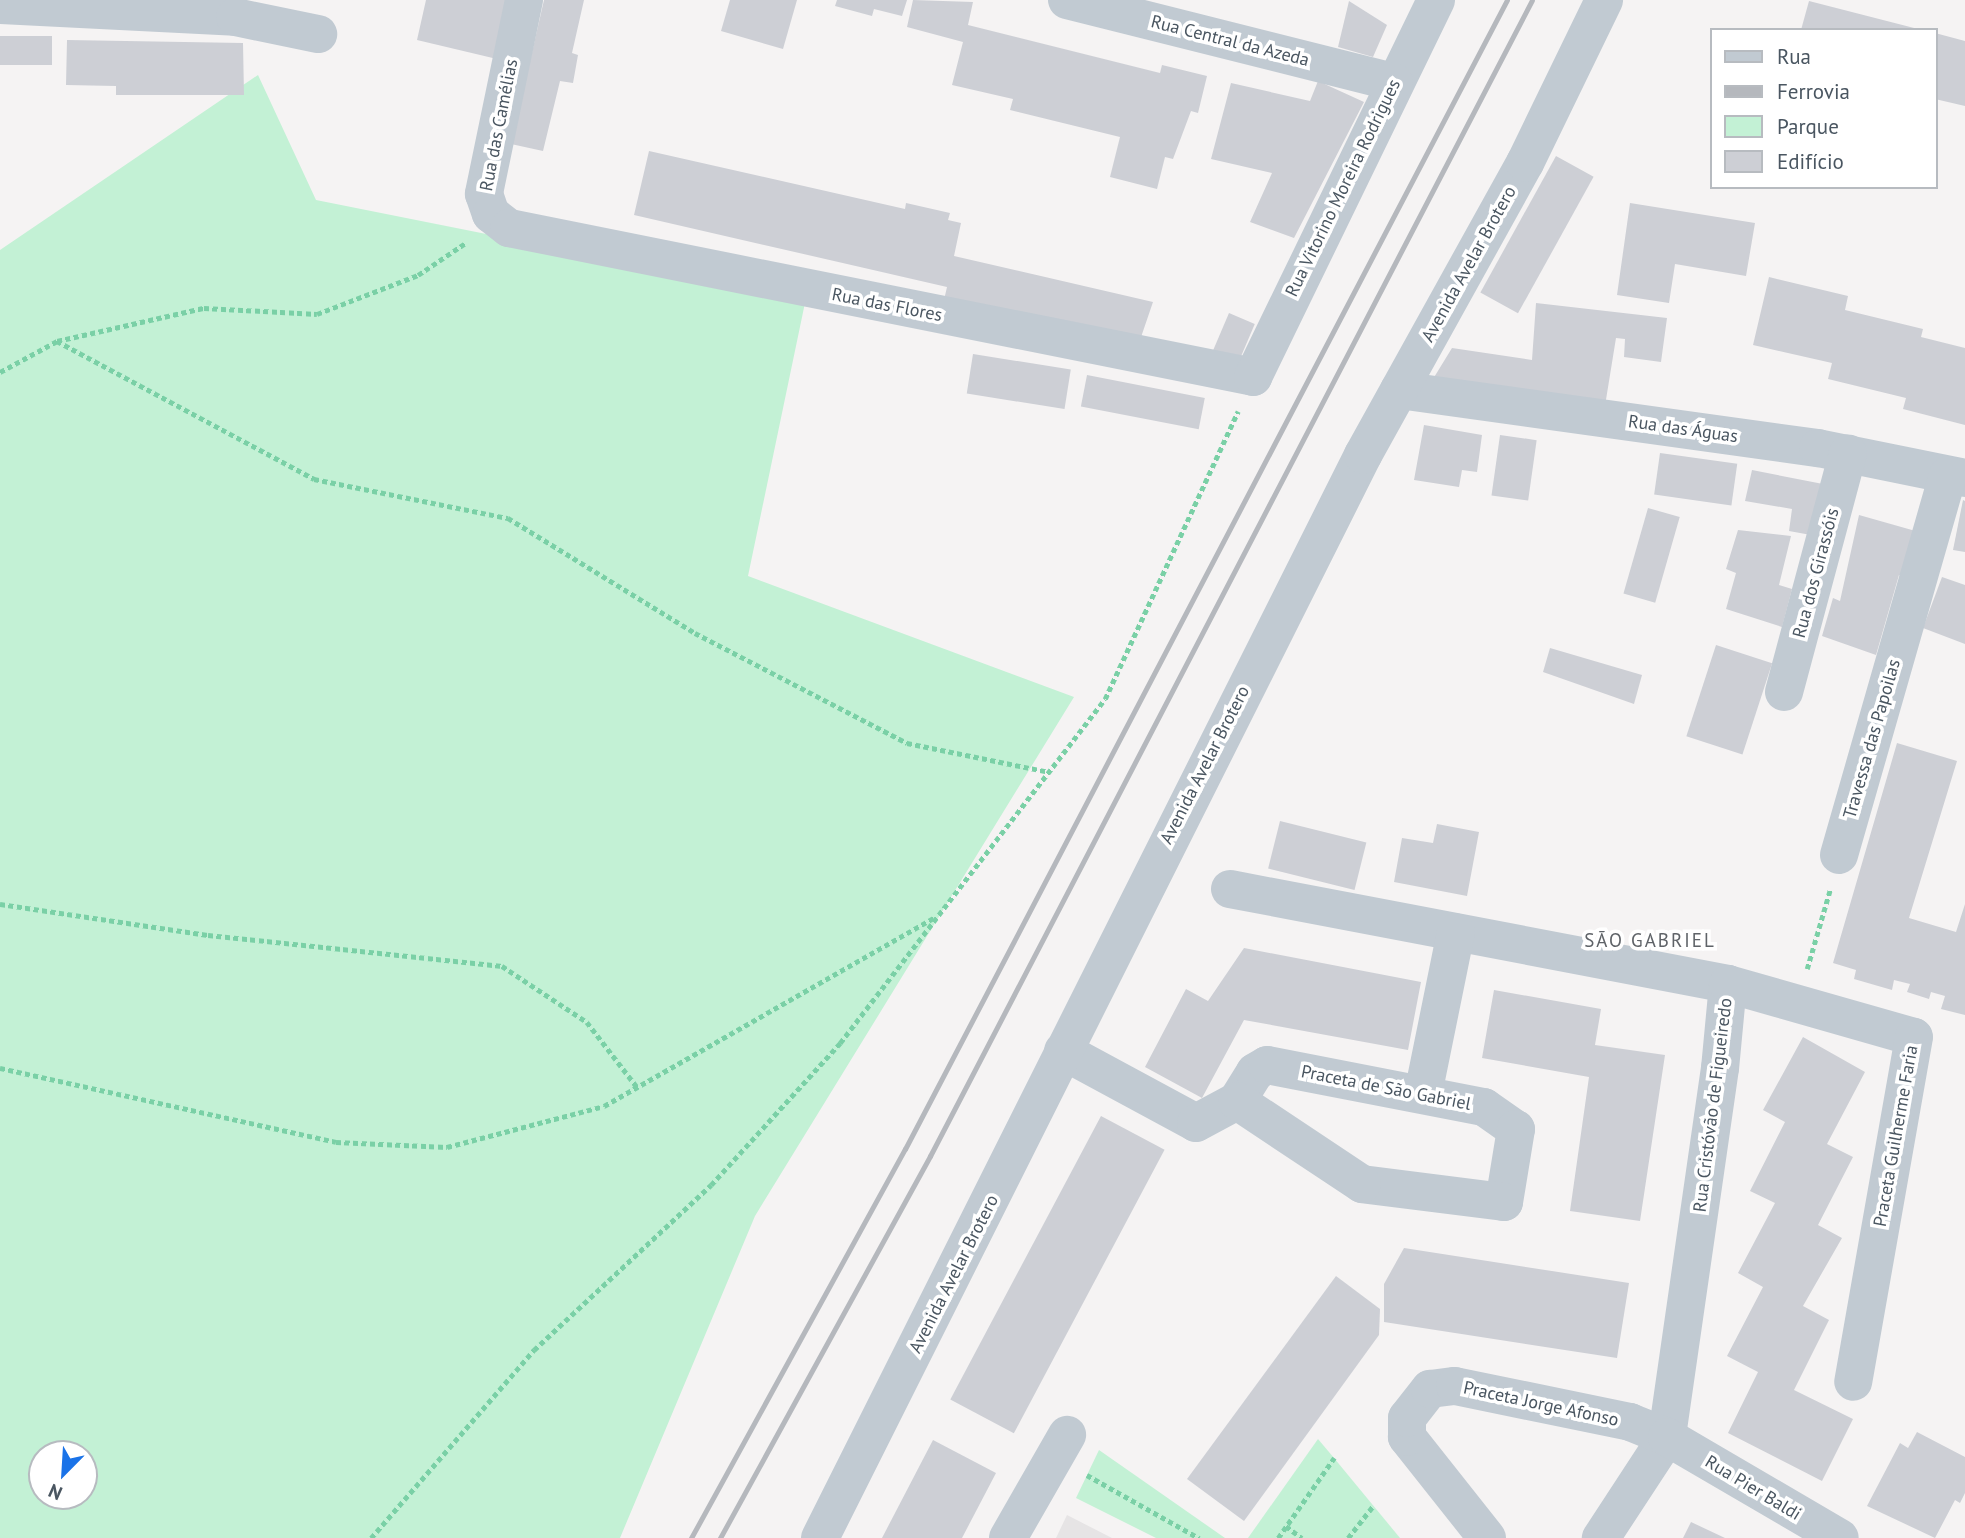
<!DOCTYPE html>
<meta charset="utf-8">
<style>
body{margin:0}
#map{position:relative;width:1965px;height:1538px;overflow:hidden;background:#f5f3f3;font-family:"PT Sans",sans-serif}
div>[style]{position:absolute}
.education>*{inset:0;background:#e6e4e5}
.green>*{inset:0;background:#c3f1d5}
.building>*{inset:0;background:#cdcfd5;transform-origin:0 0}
.path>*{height:4.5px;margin-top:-2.25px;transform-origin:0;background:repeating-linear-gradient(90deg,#7ad0a6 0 5px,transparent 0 8.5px)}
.minor>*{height:38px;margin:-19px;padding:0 19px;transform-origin:19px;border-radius:19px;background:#c1cad2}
.rail>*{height:5px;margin:-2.5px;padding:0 2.5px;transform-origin:2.5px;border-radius:2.5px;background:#b5b8bd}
span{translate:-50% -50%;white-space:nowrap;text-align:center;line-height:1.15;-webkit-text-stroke:7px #fff;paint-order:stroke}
.street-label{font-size:18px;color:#4a5661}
.neighbourhood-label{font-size:19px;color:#5f6368;letter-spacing:2px}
.legend{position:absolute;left:1710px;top:28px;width:228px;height:161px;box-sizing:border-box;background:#fff;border:2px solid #b7bbc0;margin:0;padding:9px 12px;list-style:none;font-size:21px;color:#4a5661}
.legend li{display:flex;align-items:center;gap:14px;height:35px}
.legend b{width:35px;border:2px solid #b7bbc0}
.north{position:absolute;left:28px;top:1440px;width:70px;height:70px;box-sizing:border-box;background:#fff;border:2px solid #b7bbc0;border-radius:50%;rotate:204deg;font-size:19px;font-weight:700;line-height:28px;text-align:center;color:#4a5661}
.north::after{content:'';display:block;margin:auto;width:24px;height:32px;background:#1a73e8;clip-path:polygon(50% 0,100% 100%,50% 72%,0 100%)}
</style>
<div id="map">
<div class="education">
<i style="clip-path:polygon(1067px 1515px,1112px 1538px,1056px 1538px)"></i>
</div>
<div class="green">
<i style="clip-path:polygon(evenodd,258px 75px,316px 200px,806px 298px,748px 576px,1074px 697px,755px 1216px,620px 1538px,0 1538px,0 250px,258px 75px,42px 1454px,84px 1454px,84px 1496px,42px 1496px,42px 1454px)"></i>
<i style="clip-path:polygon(1318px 1439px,1334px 1458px,1400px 1538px,1248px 1538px)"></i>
<i style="clip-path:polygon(1099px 1450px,1225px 1538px,1156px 1538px,1076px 1498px)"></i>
</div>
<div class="building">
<i style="clip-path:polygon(426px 0,511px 0,497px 59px,417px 40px)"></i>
<i style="clip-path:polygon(544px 0,584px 0,572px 53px,578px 55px,573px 83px,560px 81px,543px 151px,511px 144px)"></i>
<i style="clip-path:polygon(730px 0,797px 0,783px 49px,721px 31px)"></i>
<i style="clip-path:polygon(837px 0,907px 0,902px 16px,874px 9px,872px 16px,835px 6px)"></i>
<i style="clip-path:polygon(913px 0,973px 2px,968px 25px,1160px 73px,1162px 65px,1207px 76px,1198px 113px,1191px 111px,1173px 159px,1165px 157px,1157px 189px,1110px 177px,1120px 137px,1010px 110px,1013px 99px,952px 85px,963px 42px,907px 27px)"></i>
<i style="clip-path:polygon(1349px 1px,1387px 25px,1373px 57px,1338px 47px)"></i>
<i style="clip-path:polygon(1809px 1px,1918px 29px,1917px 30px,1801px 30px)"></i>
<i style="clip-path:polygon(1935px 33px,1965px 41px,1965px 106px,1935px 99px)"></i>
<i style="left:0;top:36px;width:52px;height:29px"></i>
<i style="clip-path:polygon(67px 40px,243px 43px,244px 95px,116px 95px,116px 86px,66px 85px)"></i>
<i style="clip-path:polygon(1318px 81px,1364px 102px,1294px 238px,1250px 222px,1272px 173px,1211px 159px,1231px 83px,1310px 101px)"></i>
<i style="clip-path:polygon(649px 151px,905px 209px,906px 203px,950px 213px,948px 220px,961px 223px,954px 256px,1153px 302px,1139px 343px,944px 300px,947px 287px,634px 215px)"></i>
<i style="left:1556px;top:156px;width:43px;height:156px;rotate:29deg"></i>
<i style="clip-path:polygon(1630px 203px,1755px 223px,1746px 276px,1675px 264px,1669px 303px,1617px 295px)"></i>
<i style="clip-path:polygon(1769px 277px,1848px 296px,1845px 310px,1923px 329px,1921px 337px,1965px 348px,1965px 425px,1903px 409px,1906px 398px,1828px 379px,1832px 363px,1753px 345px)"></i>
<i style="clip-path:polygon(1536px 303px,1667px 318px,1661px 362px,1624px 357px,1625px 339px,1616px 338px,1604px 412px,1433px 379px,1452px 348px,1532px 360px)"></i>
<i style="left:1229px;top:313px;width:28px;height:49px;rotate:23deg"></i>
<i style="left:973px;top:354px;width:99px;height:40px;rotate:9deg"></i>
<i style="left:1087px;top:375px;width:120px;height:32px;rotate:11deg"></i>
<i style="clip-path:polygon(1424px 425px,1482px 435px,1477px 472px,1462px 470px,1459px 487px,1414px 480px)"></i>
<i style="left:1500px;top:435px;width:37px;height:61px;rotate:8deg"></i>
<i style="left:1660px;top:453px;width:78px;height:42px;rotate:8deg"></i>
<i style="clip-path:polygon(1752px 470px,1823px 484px,1811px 535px,1789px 531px,1792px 509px,1745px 501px)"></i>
<i style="clip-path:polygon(1963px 500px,1965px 501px,1965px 552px,1953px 550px)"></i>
<i style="left:1648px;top:508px;width:33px;height:89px;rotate:16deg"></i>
<i style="clip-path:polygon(1859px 515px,1919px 532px,1904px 578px,1899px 575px,1876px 655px,1822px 636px,1833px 598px,1840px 601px)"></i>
<i style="clip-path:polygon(1738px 530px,1791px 536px,1779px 585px,1792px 589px,1782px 627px,1726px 609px,1736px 573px,1726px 569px)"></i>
<i style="clip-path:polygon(1942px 577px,1965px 585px,1965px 644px,1923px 628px)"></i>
<i style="left:1716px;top:645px;width:59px;height:96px;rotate:18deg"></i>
<i style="clip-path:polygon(1550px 648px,1642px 675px,1634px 704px,1543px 672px)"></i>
<i style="clip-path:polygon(1897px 743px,1957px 761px,1909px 918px,1956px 932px,1965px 904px,1965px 1015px,1941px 1009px,1945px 996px,1931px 992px,1929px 999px,1907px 992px,1910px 984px,1894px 980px,1892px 990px,1854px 979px,1856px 970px,1833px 963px)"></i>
<i style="left:1280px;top:821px;width:89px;height:49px;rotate:14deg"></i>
<i style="clip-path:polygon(1437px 824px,1479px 832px,1467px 896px,1394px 882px,1402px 838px,1433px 843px)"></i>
<i style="clip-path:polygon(1244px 948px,1421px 982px,1408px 1050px,1244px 1020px,1202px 1098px,1145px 1067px,1186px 989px,1208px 1001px)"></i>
<i style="clip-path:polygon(1494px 990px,1601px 1009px,1595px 1045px,1665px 1055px,1640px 1221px,1570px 1211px,1589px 1077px,1482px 1058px)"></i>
<i style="clip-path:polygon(1803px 1037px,1865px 1072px,1827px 1144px,1853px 1157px,1818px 1225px,1842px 1238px,1803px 1306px,1829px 1320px,1794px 1390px,1853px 1419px,1822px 1481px,1728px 1433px,1758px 1372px,1727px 1356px,1763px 1287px,1738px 1273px,1775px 1203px,1750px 1191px,1785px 1122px,1763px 1110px)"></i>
<i style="left:1101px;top:1116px;width:72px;height:321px;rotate:28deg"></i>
<i style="clip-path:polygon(1404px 1248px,1629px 1283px,1617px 1358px,1384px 1322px,1384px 1284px)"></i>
<i style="clip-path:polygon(1336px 1276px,1380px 1309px,1379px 1335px,1244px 1521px,1187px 1479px)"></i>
<i style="clip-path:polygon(1917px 1432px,1965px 1457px,1965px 1493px,1960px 1503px,1955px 1500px,1935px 1538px,1867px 1506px,1900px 1443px,1908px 1448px)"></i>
<i style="clip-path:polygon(933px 1440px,996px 1473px,962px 1538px,882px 1538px)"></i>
<i style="clip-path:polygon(1691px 1522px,1725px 1538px,1683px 1538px)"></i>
</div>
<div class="path">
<i style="left:57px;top:341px;width:292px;rotate:28.2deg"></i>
<i style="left:314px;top:479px;width:198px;rotate:11.4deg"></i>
<i style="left:508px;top:518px;width:220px;rotate:31.6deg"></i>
<i style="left:695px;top:633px;width:239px;rotate:27.4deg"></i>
<i style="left:907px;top:743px;width:145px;rotate:11.5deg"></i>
<i style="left:0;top:372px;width:65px;rotate:-28.5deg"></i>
<i style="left:57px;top:341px;width:151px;rotate:-12.7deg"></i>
<i style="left:204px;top:308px;width:113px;rotate:3deg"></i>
<i style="left:317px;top:314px;width:108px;rotate:-21.1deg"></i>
<i style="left:418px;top:275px;width:59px;rotate:-34deg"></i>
<i style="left:0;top:904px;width:210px;rotate:8.5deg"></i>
<i style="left:208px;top:935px;width:296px;rotate:6deg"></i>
<i style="left:502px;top:966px;width:102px;rotate:33.4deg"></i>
<i style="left:587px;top:1022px;width:82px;rotate:52.4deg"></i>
<i style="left:1807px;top:969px;width:82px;rotate:-73.8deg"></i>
<i style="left:0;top:1068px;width:344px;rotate:12.4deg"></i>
<i style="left:336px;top:1142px;width:111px;rotate:2.6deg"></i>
<i style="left:447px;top:1147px;width:162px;rotate:-14.6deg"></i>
<i style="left:604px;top:1106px;width:381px;rotate:-29.7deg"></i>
<i style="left:1087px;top:1475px;width:129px;rotate:29.4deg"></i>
<i style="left:1286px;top:1526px;width:20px;rotate:37deg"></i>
<i style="left:371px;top:1538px;width:249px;rotate:-49.1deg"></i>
<i style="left:534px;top:1350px;width:242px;rotate:-43deg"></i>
<i style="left:711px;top:1185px;width:192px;rotate:-47.7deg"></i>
<i style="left:840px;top:1043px;width:434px;rotate:-52.4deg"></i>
<i style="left:1105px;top:699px;width:317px;rotate:-65.2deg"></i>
<i style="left:1278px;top:1538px;width:98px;rotate:-55deg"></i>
<i style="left:1348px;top:1538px;width:41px;rotate:-52deg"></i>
</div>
<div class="minor">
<i style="left:524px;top:0;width:198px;rotate:101.7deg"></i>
<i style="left:484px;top:194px;width:21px;rotate:71deg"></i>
<i style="left:491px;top:214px;width:23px;rotate:38deg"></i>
<i style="left:509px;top:228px;width:759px;rotate:11.32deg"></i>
<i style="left:1253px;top:377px;width:419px;rotate:-64.1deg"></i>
<i style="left:1067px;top:0;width:337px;rotate:14.1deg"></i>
<i style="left:0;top:5px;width:235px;rotate:2.9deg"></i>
<i style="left:235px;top:17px;width:85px;rotate:11.6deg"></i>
<i style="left:1399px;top:390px;width:423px;rotate:7.9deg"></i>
<i style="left:1818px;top:448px;width:150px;rotate:11.5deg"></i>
<i style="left:1784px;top:692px;width:247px;rotate:-75deg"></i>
<i style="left:1839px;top:855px;width:395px;rotate:-74deg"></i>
<i style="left:1230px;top:889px;width:507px;rotate:10.8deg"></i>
<i style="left:1728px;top:984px;width:84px;rotate:95.4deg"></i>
<i style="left:1720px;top:1068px;width:373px;rotate:98.2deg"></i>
<i style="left:1667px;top:1437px;width:121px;rotate:123.2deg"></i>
<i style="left:1728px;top:984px;width:193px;rotate:15.9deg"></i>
<i style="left:1914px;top:1037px;width:350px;rotate:100deg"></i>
<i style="left:1063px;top:1051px;width:151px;rotate:28.4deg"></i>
<i style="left:1196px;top:1123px;width:47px;rotate:-28.2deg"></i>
<i style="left:1237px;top:1101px;width:34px;rotate:-58deg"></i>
<i style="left:1255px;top:1072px;width:14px;rotate:-30deg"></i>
<i style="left:1267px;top:1065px;width:221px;rotate:11deg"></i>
<i style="left:1484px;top:1107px;width:39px;rotate:35deg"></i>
<i style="left:1516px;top:1129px;width:74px;rotate:99.3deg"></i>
<i style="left:1504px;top:1202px;width:143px;rotate:-172.8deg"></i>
<i style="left:1362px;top:1184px;width:150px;rotate:-146.4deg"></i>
<i style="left:1423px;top:1094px;width:165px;rotate:-78.5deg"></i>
<i style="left:820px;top:1538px;width:1212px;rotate:-63.37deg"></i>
<i style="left:1363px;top:455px;width:334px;rotate:-61deg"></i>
<i style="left:1525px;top:163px;width:181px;rotate:-64.1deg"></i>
<i style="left:1008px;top:1538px;width:119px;rotate:-60.2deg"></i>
<i style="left:1487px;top:1538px;width:129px;rotate:-128.4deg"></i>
<i style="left:1407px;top:1437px;width:19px;rotate:-90deg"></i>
<i style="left:1407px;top:1418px;width:37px;rotate:-52deg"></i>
<i style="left:1430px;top:1389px;width:25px;rotate:-7deg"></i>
<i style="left:1455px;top:1386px;width:179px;rotate:11.6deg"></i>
<i style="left:1630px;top:1422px;width:40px;rotate:22deg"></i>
<i style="left:1667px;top:1437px;width:200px;rotate:30.3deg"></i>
</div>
<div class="rail">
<i style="left:691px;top:1538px;width:444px;rotate:-61.2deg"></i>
<i style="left:905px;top:1149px;width:1297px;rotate:-62.35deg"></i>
<i style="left:720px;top:1538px;width:436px;rotate:-61.2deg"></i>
<i style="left:930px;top:1156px;width:1303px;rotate:-62.49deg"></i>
</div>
<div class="street-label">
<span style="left:1230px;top:41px;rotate:14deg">Rua Central da Azeda</span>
<span style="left:499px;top:125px;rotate:-79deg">Rua das Camélias</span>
<span style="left:1343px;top:188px;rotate:-64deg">Rua Vitorino Moreira Rodrigues</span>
<span style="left:1469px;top:264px;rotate:-61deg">Avenida Avelar Brotero</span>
<span style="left:887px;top:305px;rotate:11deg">Rua das Flores</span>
<span style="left:1683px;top:429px;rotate:8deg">Rua das Águas</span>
<span style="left:1816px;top:573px;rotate:-75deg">Rua dos Girassóis</span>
<span style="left:1872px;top:739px;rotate:-74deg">Travessa das Papoilas</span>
<span style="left:1205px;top:765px;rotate:-63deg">Avenida Avelar Brotero</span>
<span style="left:1386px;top:1088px;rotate:11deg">Praceta de São Gabriel</span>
<span style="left:1713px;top:1105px;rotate:-83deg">Rua Cristóvão de Figueiredo</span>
<span style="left:1896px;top:1136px;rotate:-80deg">Praceta Guilherme Faria</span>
<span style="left:954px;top:1274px;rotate:-63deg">Avenida Avelar Brotero</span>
<span style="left:1541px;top:1404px;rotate:12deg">Praceta Jorge Afonso</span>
<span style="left:1753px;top:1488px;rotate:31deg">Rua Pier Baldi</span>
</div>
<div class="neighbourhood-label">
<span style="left:1650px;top:941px">SÃO GABRIEL</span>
</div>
<ul class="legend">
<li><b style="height:9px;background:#c1cad2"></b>Rua</li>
<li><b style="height:9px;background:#b5b8bd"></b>Ferrovia</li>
<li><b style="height:19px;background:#c3f1d5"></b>Parque</li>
<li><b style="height:19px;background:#cdcfd5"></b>Edifício</li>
</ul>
<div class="north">N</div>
</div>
